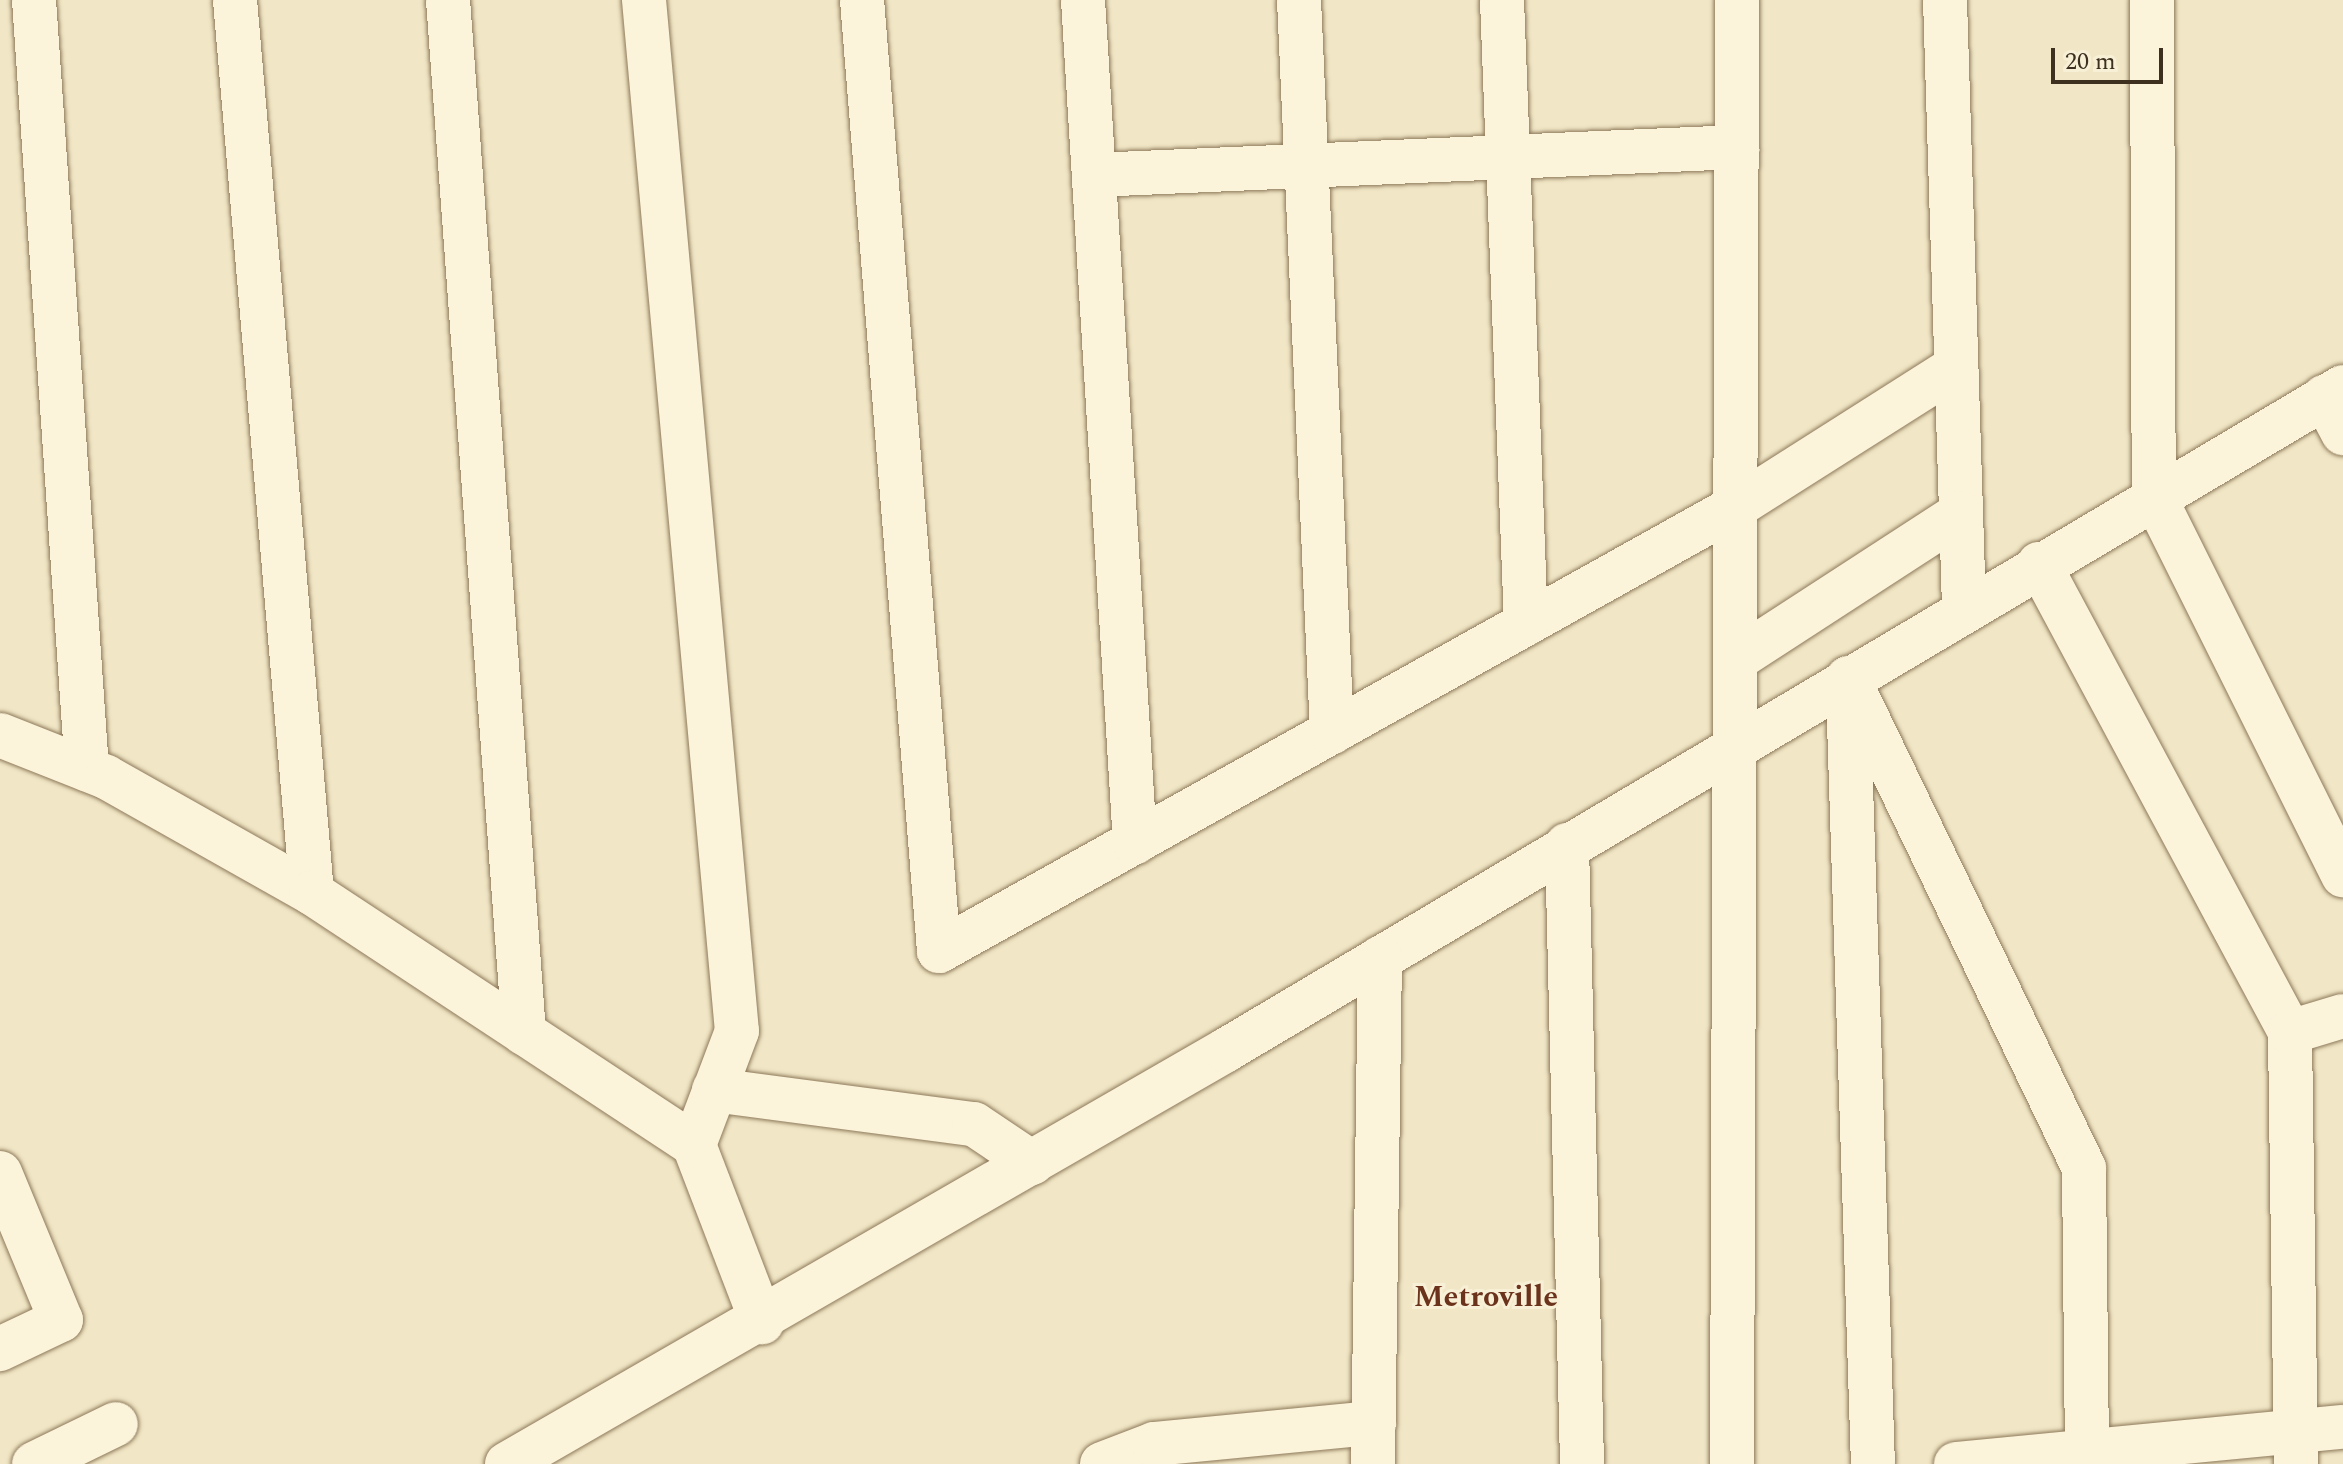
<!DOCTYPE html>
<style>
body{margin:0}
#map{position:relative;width:2343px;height:1464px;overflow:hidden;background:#f1e7c6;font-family:Spectral,serif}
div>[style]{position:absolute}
.roads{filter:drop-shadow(0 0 2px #8d795a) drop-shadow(0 0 2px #8d795a)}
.minor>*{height:44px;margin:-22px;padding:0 22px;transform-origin:22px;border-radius:22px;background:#fbf3da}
span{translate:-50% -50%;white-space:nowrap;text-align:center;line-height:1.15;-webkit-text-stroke:6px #f8f0d6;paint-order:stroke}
.neighbourhood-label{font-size:30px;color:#6c331c;font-weight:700}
.scale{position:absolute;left:2051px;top:48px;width:112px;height:36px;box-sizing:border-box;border:4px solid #3d301f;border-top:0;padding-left:10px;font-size:24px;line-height:28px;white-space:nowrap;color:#3d301f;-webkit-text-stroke:6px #f8f0d6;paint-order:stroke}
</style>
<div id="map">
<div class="roads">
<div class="minor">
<i style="left:34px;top:0;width:771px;rotate:86.06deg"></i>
<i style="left:235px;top:0;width:896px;rotate:85.07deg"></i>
<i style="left:448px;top:0;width:1036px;rotate:85.79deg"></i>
<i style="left:644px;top:0;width:1035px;rotate:84.85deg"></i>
<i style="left:737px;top:1031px;width:122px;rotate:110.7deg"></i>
<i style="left:694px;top:1145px;width:190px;rotate:69deg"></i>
<i style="left:862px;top:0;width:954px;rotate:85.37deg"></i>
<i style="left:939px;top:951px;width:914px;rotate:-29.15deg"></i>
<i style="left:1737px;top:506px;width:259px;rotate:-32.4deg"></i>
<i style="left:1083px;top:0;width:844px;rotate:86.47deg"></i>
<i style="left:1299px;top:0;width:733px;rotate:87.42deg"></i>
<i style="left:1502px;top:0;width:624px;rotate:87.8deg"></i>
<i style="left:1945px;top:0;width:609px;rotate:88.21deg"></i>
<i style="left:2152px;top:0;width:496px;rotate:89.8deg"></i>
<i style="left:2154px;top:496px;width:424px;rotate:63.5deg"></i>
<i style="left:1094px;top:175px;width:644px;rotate:-2.49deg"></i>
<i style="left:2324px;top:397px;width:41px;rotate:62.2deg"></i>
<i style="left:2039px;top:564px;width:531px;rotate:61.79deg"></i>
<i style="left:1738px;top:658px;width:265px;rotate:-33deg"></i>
<i style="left:1848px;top:678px;width:544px;rotate:64.28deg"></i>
<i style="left:2084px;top:1168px;width:296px;rotate:89.4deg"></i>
<i style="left:1848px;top:692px;width:772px;rotate:88.15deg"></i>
<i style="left:0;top:735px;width:114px;rotate:21.6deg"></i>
<i style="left:106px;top:777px;width:236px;rotate:29.4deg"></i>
<i style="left:312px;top:893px;width:458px;rotate:33.4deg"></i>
<i style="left:1567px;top:845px;width:619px;rotate:88.61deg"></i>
<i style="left:714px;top:1090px;width:262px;rotate:7.5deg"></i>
<i style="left:974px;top:1124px;width:70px;rotate:33.9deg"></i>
<i style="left:0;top:1173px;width:159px;rotate:67.5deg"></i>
<i style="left:61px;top:1320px;width:68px;rotate:154.6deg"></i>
<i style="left:34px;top:1464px;width:91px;rotate:-26deg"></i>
<i style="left:507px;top:1464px;width:830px;rotate:-29.93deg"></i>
<i style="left:1226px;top:1050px;width:1299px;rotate:-30.69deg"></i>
<i style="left:1102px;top:1464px;width:56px;rotate:-21deg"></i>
<i style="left:1154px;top:1444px;width:221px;rotate:-5.5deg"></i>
<i style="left:1373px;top:1464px;width:506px;rotate:-89.21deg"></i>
<i style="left:1732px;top:1464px;width:1464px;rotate:-89.8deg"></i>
<i style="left:1956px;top:1464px;width:389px;rotate:-5.5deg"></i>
<i style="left:2296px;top:1464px;width:432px;rotate:-90.8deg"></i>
<i style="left:2290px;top:1032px;width:55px;rotate:-16.8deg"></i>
</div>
</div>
<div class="neighbourhood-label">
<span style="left:1486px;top:1297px">Metroville</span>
</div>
<div class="scale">20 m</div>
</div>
